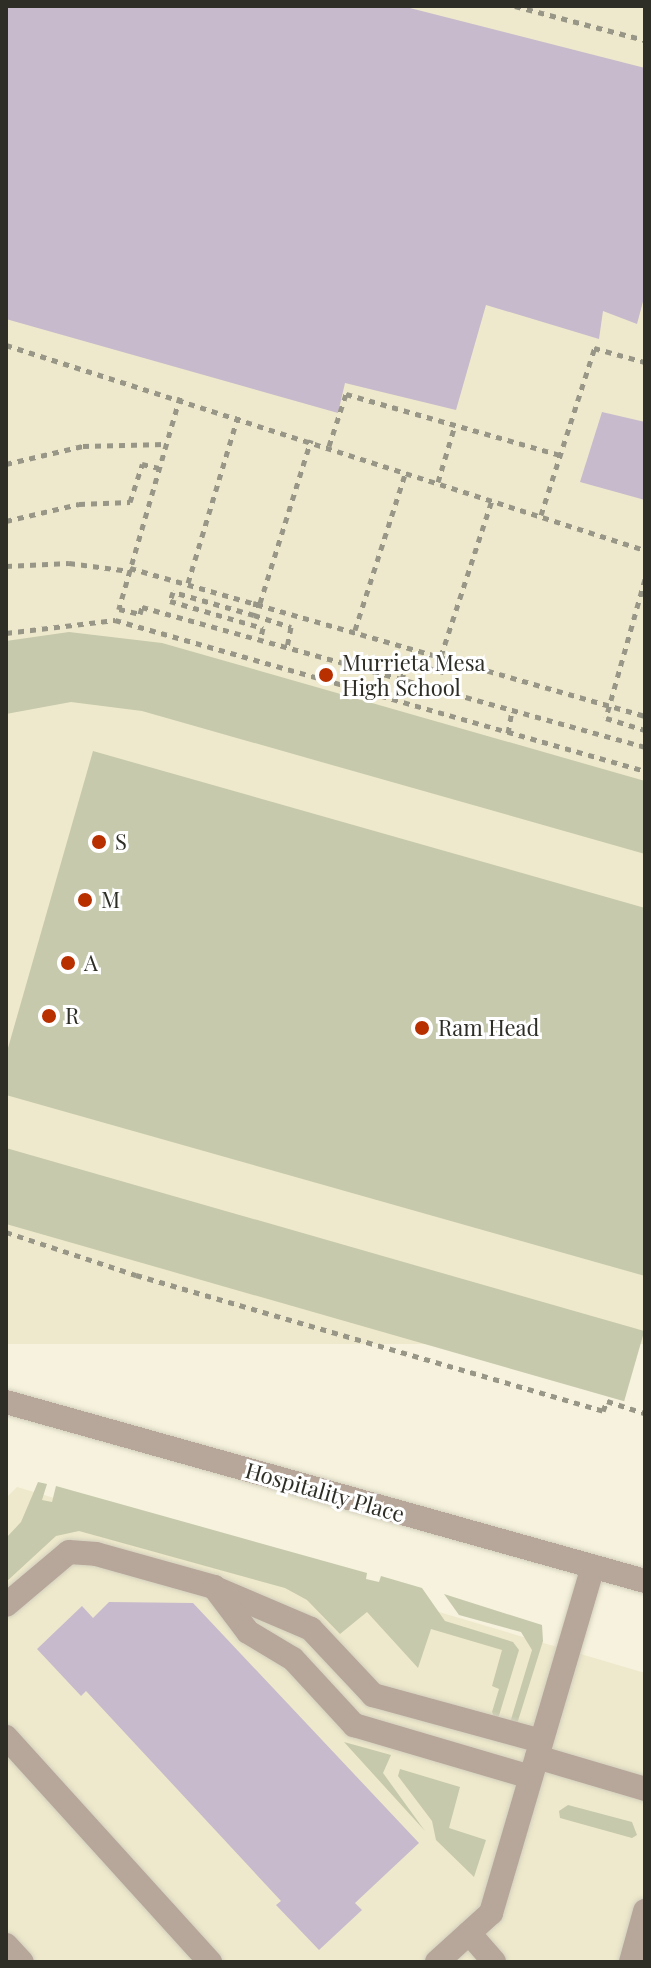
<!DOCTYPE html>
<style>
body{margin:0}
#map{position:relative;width:651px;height:1968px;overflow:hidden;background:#f6f2dd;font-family:"Playfair Display",serif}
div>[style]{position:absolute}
.built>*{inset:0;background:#eee9cc;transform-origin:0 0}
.green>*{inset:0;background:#c6c9ac;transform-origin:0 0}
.building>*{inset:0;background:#c7bacc}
.path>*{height:5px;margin-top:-2.5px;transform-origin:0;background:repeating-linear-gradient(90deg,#989687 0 6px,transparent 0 12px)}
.roads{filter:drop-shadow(0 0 2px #d2cfbc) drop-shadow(0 0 2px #d2cfbc)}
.lane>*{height:24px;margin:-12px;padding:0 12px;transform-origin:12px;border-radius:12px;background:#b7a69a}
.street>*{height:24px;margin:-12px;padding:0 12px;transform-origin:12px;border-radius:12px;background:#b7a69a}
.dots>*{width:22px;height:22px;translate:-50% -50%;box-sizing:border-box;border:4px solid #fff;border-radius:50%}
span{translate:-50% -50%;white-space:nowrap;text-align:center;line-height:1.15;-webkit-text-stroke:6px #fff;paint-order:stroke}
.poi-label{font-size:22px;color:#2f2e26}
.left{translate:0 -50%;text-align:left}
.street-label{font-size:22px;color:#2f2e26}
.frame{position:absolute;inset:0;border:8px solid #2f2e26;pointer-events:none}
</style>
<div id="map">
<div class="built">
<i style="left:6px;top:6px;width:639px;height:1338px"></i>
<i style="clip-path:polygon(17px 1487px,645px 1673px,645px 1962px,6px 1962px,6px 1498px)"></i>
</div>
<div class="green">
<i style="clip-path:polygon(69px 632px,162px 643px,645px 781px,645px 854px,142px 711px,71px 702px,6px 714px,6px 641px)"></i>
<i style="clip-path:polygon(93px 751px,645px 908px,645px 1276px,6px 1095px,6px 1055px)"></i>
<i style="left:6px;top:1148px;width:664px;height:73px;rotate:16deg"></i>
<i style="clip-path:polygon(38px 1482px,47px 1484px,42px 1500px,52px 1502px,56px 1486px,367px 1573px,366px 1579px,379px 1582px,381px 1576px,422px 1588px,445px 1621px,513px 1642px,519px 1650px,497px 1722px,492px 1712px,499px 1689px,492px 1686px,502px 1650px,431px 1629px,418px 1668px,367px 1612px,340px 1634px,307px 1600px,285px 1588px,79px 1531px,56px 1536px,6px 1582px,6px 1538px,21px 1522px)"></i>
<i style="clip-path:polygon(444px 1594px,542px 1625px,543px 1641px,517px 1724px,509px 1726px,532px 1650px,521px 1632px,459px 1615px)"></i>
<i style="clip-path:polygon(344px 1742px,391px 1755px,383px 1773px,425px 1831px)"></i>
<i style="clip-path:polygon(400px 1769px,460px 1787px,449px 1828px,486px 1840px,474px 1877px,436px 1840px,432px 1821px,398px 1776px)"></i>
<i style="clip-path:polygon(568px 1805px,632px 1822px,637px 1835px,632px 1838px,560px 1818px,559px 1811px)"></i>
</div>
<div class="building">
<i style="clip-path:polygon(6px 6px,402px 6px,645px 68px,645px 294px,637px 324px,603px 311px,599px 339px,486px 305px,456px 410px,345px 383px,338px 413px,6px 319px)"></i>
<i style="clip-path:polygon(602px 412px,645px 422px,645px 500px,580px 482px)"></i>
<i style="clip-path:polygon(109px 1602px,193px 1603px,419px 1843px,355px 1903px,362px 1910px,319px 1950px,276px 1905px,281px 1901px,86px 1691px,81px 1696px,37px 1649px,82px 1606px,93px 1618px)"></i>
</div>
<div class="path">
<i style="left:515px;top:6px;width:134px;rotate:14.7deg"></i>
<i style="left:6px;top:345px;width:671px;rotate:17.79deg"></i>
<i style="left:594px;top:348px;width:53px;rotate:15.4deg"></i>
<i style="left:180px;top:397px;width:221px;rotate:106.1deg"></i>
<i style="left:119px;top:609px;width:22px;rotate:13deg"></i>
<i style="left:140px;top:614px;width:7px;rotate:-74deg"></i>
<i style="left:142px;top:607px;width:522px;rotate:15.55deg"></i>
<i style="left:329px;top:446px;width:55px;rotate:-71.9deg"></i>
<i style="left:346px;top:394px;width:223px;rotate:15.9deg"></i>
<i style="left:6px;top:464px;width:79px;rotate:-13.2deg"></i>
<i style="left:83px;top:446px;width:82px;rotate:-1.4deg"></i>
<i style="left:438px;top:482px;width:59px;rotate:-73.4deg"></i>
<i style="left:541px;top:515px;width:176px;rotate:-72.2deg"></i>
<i style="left:6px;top:521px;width:75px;rotate:-13.1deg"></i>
<i style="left:79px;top:504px;width:51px;rotate:-2.2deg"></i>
<i style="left:130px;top:502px;width:40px;rotate:-72deg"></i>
<i style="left:142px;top:464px;width:17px;rotate:13deg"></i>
<i style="left:6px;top:566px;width:63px;rotate:-2.7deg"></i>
<i style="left:69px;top:563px;width:61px;rotate:7.6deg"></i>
<i style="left:130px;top:568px;width:536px;rotate:16.03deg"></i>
<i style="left:645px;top:579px;width:144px;rotate:105.7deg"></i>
<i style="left:606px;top:718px;width:41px;rotate:17.1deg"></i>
<i style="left:188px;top:583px;width:174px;rotate:-73.3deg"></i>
<i style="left:256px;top:601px;width:14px;rotate:98deg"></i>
<i style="left:254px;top:615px;width:84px;rotate:-164.1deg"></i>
<i style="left:173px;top:592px;width:9px;rotate:108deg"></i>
<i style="left:170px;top:601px;width:97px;rotate:16.2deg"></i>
<i style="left:263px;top:628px;width:13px;rotate:103deg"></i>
<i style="left:260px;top:603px;width:171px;rotate:-72.6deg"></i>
<i style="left:254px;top:615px;width:39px;rotate:18deg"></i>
<i style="left:291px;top:627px;width:21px;rotate:101deg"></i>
<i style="left:355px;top:630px;width:167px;rotate:-72.2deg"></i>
<i style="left:6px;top:633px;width:110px;rotate:-6.8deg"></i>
<i style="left:115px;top:620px;width:551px;rotate:15.9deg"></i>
<i style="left:441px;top:656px;width:164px;rotate:-71.9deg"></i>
<i style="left:402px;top:680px;width:18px;rotate:-77deg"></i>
<i style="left:406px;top:662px;width:39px;rotate:15deg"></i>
<i style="left:444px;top:672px;width:15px;rotate:-74deg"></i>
<i style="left:508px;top:733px;width:22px;rotate:-80deg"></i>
<i style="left:6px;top:1232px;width:137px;rotate:18.3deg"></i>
<i style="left:136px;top:1275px;width:486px;rotate:16.2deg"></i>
<i style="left:603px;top:1411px;width:11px;rotate:-68deg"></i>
<i style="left:607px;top:1401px;width:40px;rotate:18deg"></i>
</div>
<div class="roads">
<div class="lane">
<i style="left:215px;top:1588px;width:104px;rotate:23.1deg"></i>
<i style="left:311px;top:1629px;width:91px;rotate:46.8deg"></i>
<i style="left:373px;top:1695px;width:174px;rotate:15.3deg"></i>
<i style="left:6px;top:1605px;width:82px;rotate:-40.1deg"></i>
<i style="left:69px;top:1552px;width:27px;rotate:4deg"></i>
<i style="left:96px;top:1554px;width:123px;rotate:15.6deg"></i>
<i style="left:214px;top:1587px;width:56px;rotate:52.9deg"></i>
<i style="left:248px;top:1632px;width:52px;rotate:31deg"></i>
<i style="left:293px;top:1659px;width:90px;rotate:47.3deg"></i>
<i style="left:354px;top:1725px;width:184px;rotate:16.4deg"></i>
<i style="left:6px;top:1737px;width:304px;rotate:47.8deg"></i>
<i style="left:537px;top:1757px;width:113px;rotate:16.5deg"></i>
<i style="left:469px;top:1933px;width:38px;rotate:49deg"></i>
<i style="left:6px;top:1945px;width:23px;rotate:47deg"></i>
<i style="left:437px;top:1962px;width:73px;rotate:-42.2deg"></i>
<i style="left:491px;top:1913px;width:361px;rotate:-73.6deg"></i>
<i style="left:631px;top:1962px;width:53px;rotate:-74.6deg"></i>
</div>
<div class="street">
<i style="left:6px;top:1402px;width:664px;rotate:15.65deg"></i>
</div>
</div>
<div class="dots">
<i style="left:326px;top:675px;background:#b82f00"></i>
<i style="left:99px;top:842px;background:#b82f00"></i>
<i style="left:85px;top:900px;background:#b82f00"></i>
<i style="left:68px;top:963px;background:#b82f00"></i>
<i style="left:49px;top:1016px;background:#b82f00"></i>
<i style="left:422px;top:1028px;background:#b82f00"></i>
</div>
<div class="poi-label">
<span class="left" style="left:342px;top:675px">Murrieta Mesa<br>High School</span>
<span class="left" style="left:115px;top:842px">S</span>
<span class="left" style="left:101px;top:900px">M</span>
<span class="left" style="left:84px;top:963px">A</span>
<span class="left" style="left:65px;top:1016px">R</span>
<span class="left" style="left:438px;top:1028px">Ram Head</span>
</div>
<div class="street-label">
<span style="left:325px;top:1492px;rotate:16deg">Hospitality Place</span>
</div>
<div class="frame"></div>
</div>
